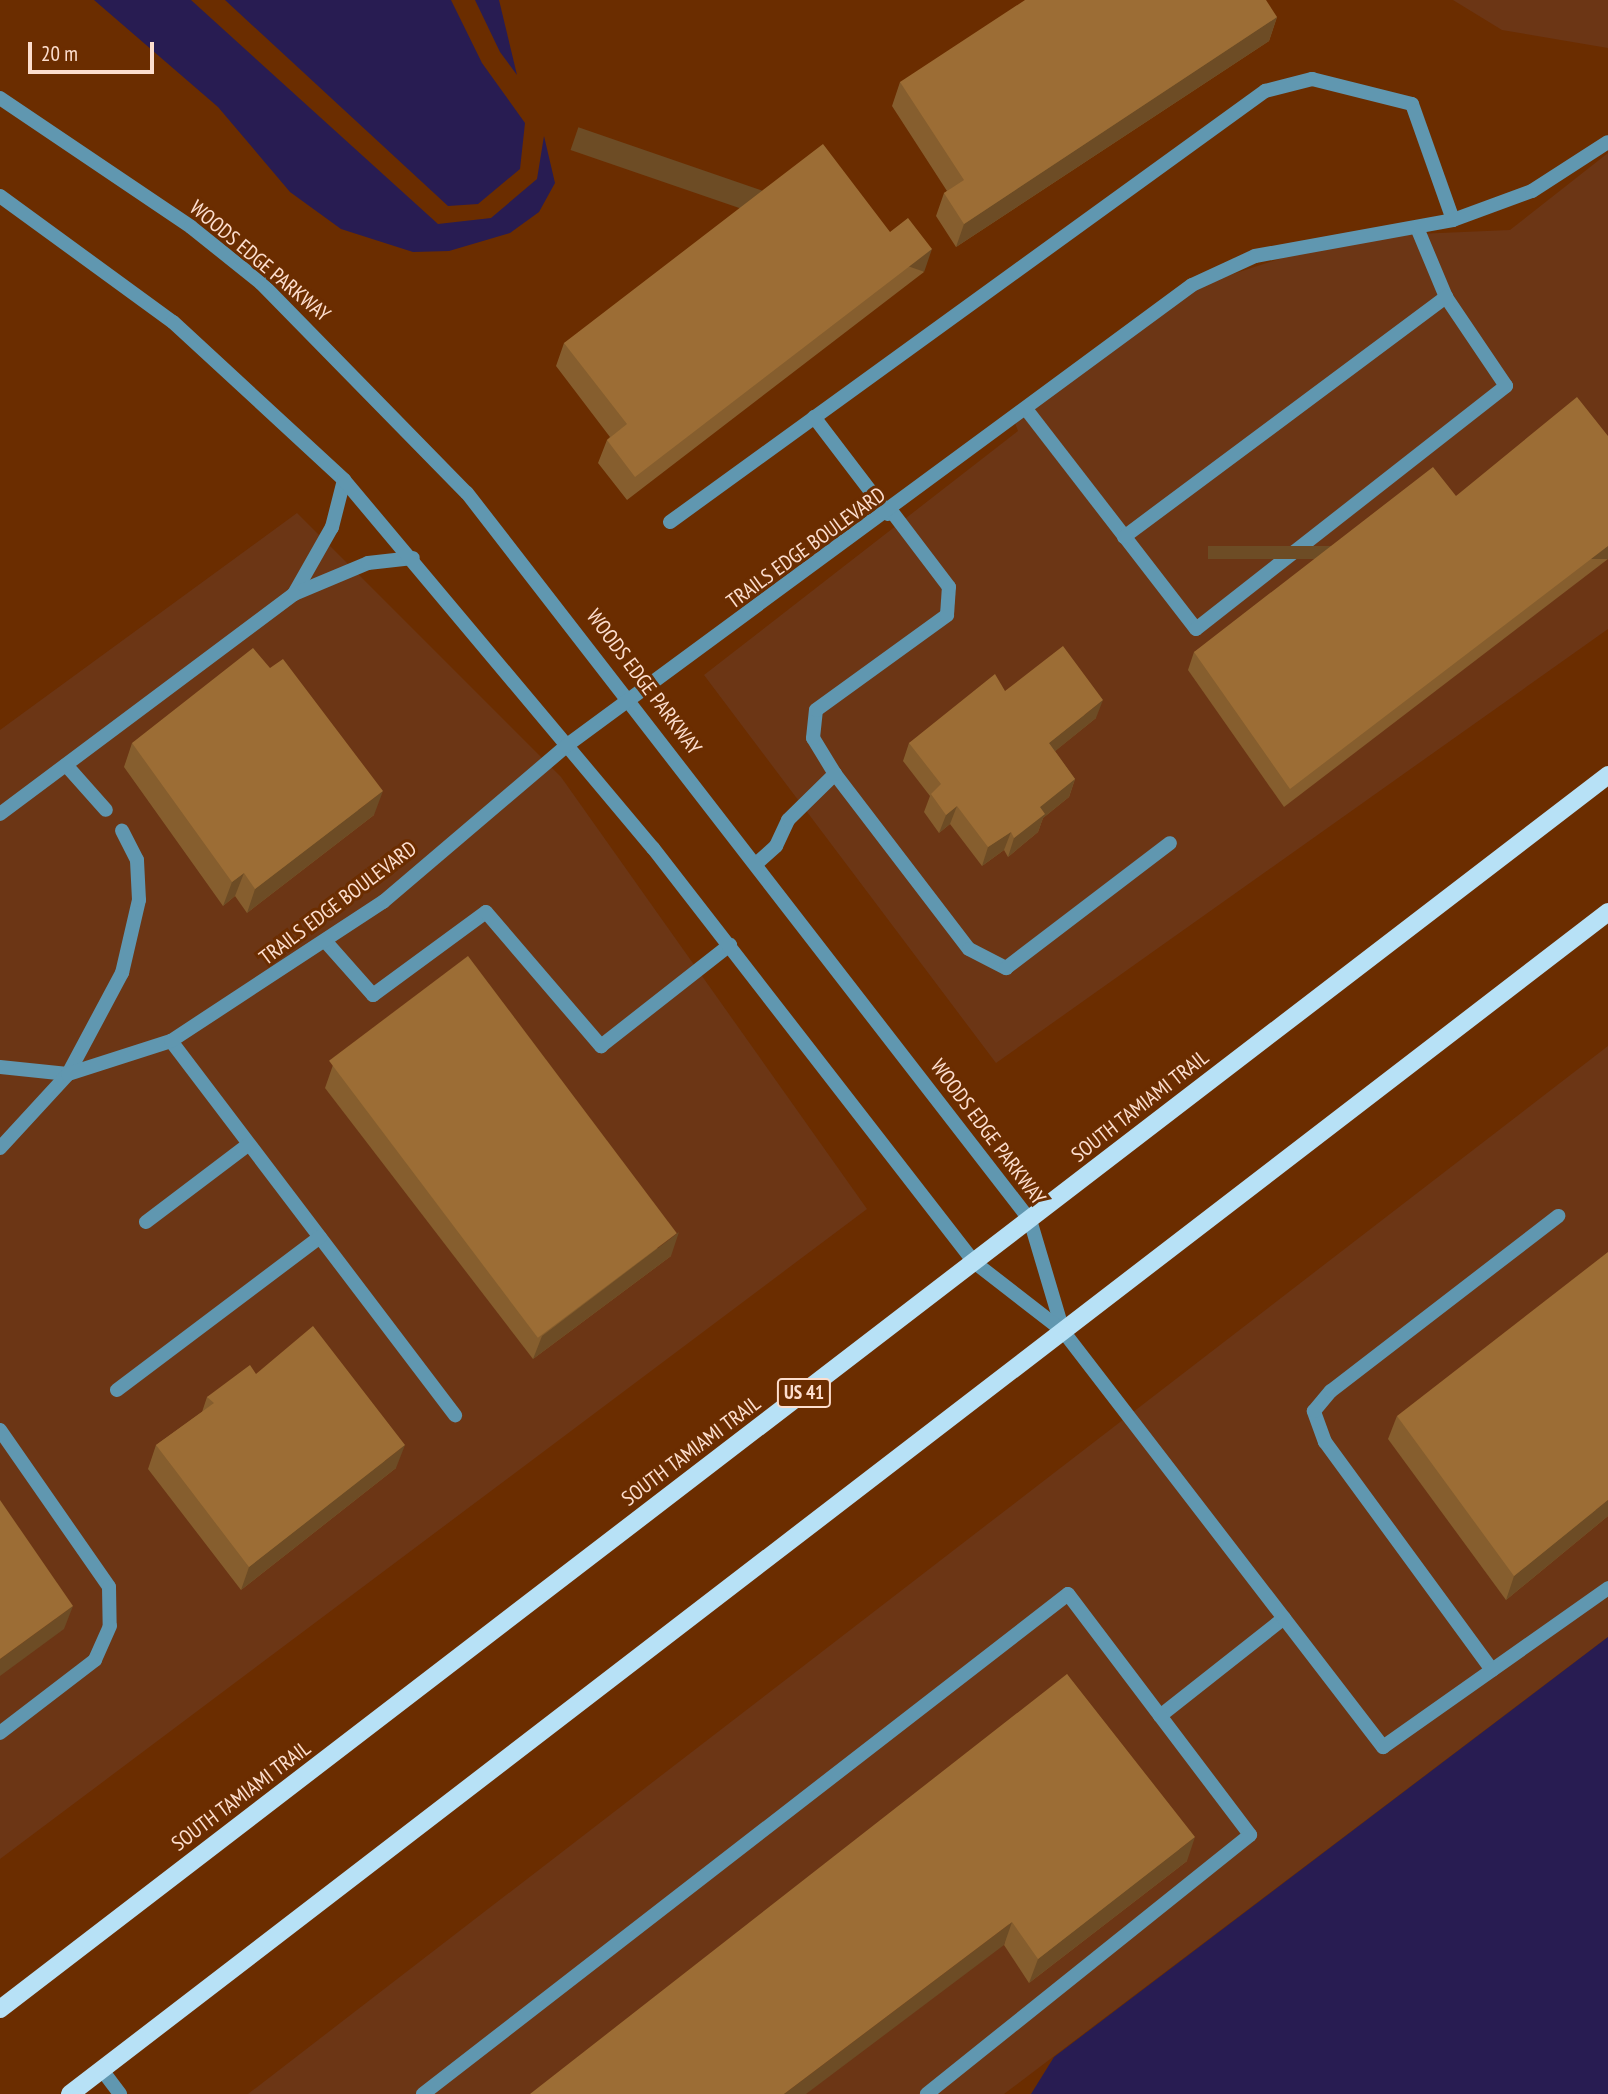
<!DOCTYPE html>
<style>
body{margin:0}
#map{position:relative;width:1608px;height:2094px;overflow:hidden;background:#6b2d00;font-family:"PT Sans Narrow",sans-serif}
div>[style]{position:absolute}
.built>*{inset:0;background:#6c3615}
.water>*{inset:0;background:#281c52}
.lane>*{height:14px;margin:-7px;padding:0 7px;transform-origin:7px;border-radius:7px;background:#6097b0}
.street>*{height:14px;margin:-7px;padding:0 7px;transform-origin:7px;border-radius:7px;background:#6097b0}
.primary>*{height:18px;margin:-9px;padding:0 9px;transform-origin:9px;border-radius:9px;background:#b7e1f6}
.wall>*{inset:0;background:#865e2e}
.shaded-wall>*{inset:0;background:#6d4c25;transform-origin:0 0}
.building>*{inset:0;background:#9c6d35;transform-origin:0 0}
span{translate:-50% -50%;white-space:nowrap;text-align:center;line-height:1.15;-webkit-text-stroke:6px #6b2d00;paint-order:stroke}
.shield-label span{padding:2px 5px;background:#6b2d00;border:2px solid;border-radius:5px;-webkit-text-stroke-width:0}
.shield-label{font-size:19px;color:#fddece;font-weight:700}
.street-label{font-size:21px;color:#fddece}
.scale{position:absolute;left:28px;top:42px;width:126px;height:32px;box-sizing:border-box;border:4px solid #fddece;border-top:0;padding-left:9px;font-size:21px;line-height:24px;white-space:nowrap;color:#fddece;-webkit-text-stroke:5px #6b2d00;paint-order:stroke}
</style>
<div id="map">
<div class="built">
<i style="clip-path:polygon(1453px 0,1608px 0,1608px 48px,1502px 30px)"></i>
<i style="clip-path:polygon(1608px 153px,1608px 629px,996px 1063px,704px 675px,1018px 431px,1012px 415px,1190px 288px,1347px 237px,1510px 230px)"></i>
<i style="clip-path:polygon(297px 513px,561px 777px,867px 1209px,0 1859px,0 730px)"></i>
<i style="clip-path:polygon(1608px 1046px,1608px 1637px,1004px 2094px,248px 2094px)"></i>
</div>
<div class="water">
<i style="clip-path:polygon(94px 0,191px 0,438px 224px,491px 218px,537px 179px,544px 136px,555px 183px,539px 212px,510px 233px,449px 251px,413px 252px,341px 229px,290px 192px,218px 107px)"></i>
<i style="clip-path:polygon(225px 0,451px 0,482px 63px,525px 123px,520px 169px,478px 204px,448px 206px)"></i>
<i style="clip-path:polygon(475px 0,499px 0,517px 75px,500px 52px)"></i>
<i style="clip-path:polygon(1608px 1637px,1608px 2094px,1031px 2094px,1054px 2057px)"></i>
</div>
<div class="lane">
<i style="left:1026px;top:409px;width:278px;rotate:52.3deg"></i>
<i style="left:1196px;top:629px;width:394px;rotate:-38.1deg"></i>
<i style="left:1506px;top:386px;width:107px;rotate:-124deg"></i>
<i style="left:1446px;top:297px;width:73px;rotate:-112.7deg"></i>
<i style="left:814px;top:417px;width:122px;rotate:52.7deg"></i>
<i style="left:344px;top:480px;width:49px;rotate:104.3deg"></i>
<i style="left:332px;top:527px;width:77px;rotate:119.6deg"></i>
<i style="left:294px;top:594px;width:80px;rotate:-22.7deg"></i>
<i style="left:368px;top:563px;width:45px;rotate:-6.3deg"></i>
<i style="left:670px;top:522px;width:735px;rotate:-35.92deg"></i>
<i style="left:1265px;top:91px;width:49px;rotate:-14.3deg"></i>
<i style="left:1312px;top:79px;width:103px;rotate:14deg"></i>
<i style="left:1412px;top:104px;width:123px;rotate:70.5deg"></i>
<i style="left:1124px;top:537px;width:402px;rotate:-36.7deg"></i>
<i style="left:66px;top:765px;width:60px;rotate:48.4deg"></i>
<i style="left:835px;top:774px;width:220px;rotate:52.6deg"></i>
<i style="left:969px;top:949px;width:42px;rotate:27.2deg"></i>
<i style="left:1006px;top:968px;width:206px;rotate:-37.3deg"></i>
<i style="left:0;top:814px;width:367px;rotate:-36.8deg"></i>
<i style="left:756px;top:864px;width:27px;rotate:-42deg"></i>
<i style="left:776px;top:846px;width:29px;rotate:-65deg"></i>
<i style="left:788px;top:820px;width:66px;rotate:-44.4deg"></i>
<i style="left:835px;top:774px;width:42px;rotate:-121.4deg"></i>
<i style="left:813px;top:738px;width:28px;rotate:-84deg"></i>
<i style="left:816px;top:710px;width:162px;rotate:-35.9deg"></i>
<i style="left:947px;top:615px;width:28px;rotate:-86deg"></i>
<i style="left:949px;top:587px;width:94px;rotate:-127.2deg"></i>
<i style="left:326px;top:942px;width:71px;rotate:48.4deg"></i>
<i style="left:373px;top:995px;width:140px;rotate:-36.3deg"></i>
<i style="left:486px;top:912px;width:177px;rotate:49.4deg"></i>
<i style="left:601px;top:1046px;width:164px;rotate:-38.1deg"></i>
<i style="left:171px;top:1041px;width:470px;rotate:52.8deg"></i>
<i style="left:0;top:1067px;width:68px;rotate:5.9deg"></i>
<i style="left:0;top:1148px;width:100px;rotate:-47.4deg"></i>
<i style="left:68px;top:1074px;width:115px;rotate:-61.9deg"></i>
<i style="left:122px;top:973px;width:75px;rotate:-76.9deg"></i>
<i style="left:139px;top:900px;width:40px;rotate:-92.9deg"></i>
<i style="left:137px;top:860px;width:33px;rotate:-117deg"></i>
<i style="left:146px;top:1222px;width:129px;rotate:-37.1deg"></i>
<i style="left:117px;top:1390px;width:254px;rotate:-37deg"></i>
<i style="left:0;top:1430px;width:191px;rotate:55.2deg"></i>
<i style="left:109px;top:1587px;width:39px;rotate:89deg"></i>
<i style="left:110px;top:1626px;width:37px;rotate:114deg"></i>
<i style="left:95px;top:1660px;width:120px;rotate:142.5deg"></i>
<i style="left:1492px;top:1670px;width:283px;rotate:-126.2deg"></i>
<i style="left:1325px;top:1442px;width:33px;rotate:-110deg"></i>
<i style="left:1314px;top:1411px;width:26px;rotate:-50deg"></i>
<i style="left:1331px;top:1391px;width:287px;rotate:-37.6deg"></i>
<i style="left:1160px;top:1716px;width:158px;rotate:-38.3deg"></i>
<i style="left:423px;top:2094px;width:816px;rotate:-37.78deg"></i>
<i style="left:1068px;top:1594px;width:302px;rotate:52.9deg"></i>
<i style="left:1250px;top:1835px;width:414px;rotate:141.3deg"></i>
</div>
<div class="street">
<i style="left:0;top:98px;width:230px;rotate:34deg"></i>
<i style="left:191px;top:227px;width:90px;rotate:38.7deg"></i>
<i style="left:261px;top:283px;width:294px;rotate:45.6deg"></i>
<i style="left:467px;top:493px;width:920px;rotate:52.25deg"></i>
<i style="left:1030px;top:1220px;width:116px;rotate:73.4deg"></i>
<i style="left:0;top:196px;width:214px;rotate:36.1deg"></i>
<i style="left:173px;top:322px;width:233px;rotate:42.7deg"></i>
<i style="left:344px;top:480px;width:481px;rotate:50deg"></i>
<i style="left:653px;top:848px;width:524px;rotate:52.21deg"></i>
<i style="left:974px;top:1262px;width:113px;rotate:37.8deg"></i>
<i style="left:1063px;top:1331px;width:525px;rotate:52.43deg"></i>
<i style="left:1383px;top:1747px;width:276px;rotate:-35.2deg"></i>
<i style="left:68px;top:1074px;width:108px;rotate:-17.8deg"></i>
<i style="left:171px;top:1041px;width:254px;rotate:-33.3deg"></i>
<i style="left:383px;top:902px;width:240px;rotate:-40.4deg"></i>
<i style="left:566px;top:746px;width:777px;rotate:-36.37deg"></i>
<i style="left:1192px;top:285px;width:69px;rotate:-24.7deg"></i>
<i style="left:1255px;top:256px;width:201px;rotate:-10.3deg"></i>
<i style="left:1453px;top:220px;width:84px;rotate:-20.2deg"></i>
<i style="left:1532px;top:191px;width:90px;rotate:-32.8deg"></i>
<i style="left:102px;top:2070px;width:30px;rotate:53deg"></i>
</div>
<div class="primary">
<i style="left:0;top:2009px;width:2027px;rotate:-37.5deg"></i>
<i style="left:70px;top:2094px;width:1940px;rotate:-37.54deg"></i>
</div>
<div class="wall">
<i style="clip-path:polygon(1277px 17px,1269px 41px,956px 247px,936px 216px,944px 193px,947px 191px,892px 106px,900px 82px)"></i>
<i style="clip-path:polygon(890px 232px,924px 272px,627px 500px,598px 463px,607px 440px,610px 437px,556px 366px,564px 343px)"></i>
<i style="clip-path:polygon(1608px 436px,1608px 559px,1284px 807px,1188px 670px,1194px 652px,1456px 496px)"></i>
<i style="clip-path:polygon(1005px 691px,1096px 718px,1055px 751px,1075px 779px,1069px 797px,1043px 818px,1038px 832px,1008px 857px,1004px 850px,982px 866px,950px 824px,939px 833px,924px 812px,930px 796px,903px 761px,909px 743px)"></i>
<i style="clip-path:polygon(132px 743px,374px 815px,247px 913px,235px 896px,223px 906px,124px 767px)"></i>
<i style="clip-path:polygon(333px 1065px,671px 1256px,533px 1359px,325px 1088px)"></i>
<i style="clip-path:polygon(256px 1374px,396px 1468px,241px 1590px,148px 1469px,156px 1445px,202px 1412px,207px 1397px)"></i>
<i style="clip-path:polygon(1397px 1416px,1608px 1516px,1506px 1600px,1388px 1439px)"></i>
<i style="clip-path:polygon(1067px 1674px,1187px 1861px,1029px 1983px,1004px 1945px)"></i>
</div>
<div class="shaded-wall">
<i style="clip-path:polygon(1277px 17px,1269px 41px,956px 247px,964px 224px)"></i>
<i style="left:932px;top:249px;width:24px;height:374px;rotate:109deg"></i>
<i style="left:1608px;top:546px;width:13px;height:400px;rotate:90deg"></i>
<i style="clip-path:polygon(1103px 700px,1096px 718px,1043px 761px,1049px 743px)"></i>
<i style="clip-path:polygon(1075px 779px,1069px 797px,1043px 818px,1038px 832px,1008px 857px,1014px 838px,1040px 807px)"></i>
<i style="clip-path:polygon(383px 791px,374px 815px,247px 913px,255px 889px)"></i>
<i style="clip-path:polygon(957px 806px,950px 824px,939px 833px,946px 815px)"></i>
<i style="clip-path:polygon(1011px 832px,1004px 850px,982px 866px,988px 847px)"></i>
<i style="clip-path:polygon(244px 873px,235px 896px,223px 906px,232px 882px)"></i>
<i style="clip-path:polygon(679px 1232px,671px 1256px,533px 1359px,542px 1336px)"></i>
<i style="clip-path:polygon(405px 1445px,396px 1468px,241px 1590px,249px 1567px)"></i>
<i style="clip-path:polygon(1608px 1500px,1608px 1516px,1506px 1600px,1514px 1576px)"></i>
<i style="clip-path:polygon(73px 1606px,64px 1629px,0 1676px,0 1659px)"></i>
<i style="clip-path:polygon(1195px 1837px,1187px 1861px,1029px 1983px,1038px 1959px)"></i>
<i style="clip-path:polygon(1012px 1922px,1004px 1945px,806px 2094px,784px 2094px)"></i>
</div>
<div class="building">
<i style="clip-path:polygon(1025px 0,1266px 0,1277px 17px,964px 224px,944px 193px,964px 180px,900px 82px)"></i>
<i style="clip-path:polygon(823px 144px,890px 232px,908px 218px,932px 249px,635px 477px,607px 440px,627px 424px,564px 343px)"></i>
<i style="clip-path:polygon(1577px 397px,1608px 436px,1608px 546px,1290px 789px,1194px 652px,1433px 467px,1456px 496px)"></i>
<i style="clip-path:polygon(1063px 646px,1103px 700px,1049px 743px,1075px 779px,1040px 807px,1045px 814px,1014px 838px,1011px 832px,988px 847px,957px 806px,946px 815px,931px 794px,941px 784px,909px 743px,995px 674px,1005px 691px)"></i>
<i style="clip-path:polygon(253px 648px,270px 668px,283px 659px,383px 791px,255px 889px,244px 873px,232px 882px,132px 743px)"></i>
<i style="left:468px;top:956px;width:347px;height:174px;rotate:53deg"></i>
<i style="clip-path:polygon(1608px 1252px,1608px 1500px,1514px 1576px,1397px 1416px)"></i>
<i style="clip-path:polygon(313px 1326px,405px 1445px,249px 1567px,156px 1445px,214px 1403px,207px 1397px,250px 1365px,256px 1374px)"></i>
<i style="clip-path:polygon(0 1500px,73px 1606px,0 1659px)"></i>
<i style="clip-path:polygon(1067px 1674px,1195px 1837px,1038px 1959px,1012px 1922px,784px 2094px,530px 2094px)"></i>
</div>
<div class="shield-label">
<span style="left:804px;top:1393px">US 41</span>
</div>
<div class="street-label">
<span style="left:260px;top:261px;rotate:40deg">WOODS EDGE PARKWAY</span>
<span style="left:806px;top:548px;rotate:-36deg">TRAILS EDGE BOULEVARD</span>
<span style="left:644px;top:682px;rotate:53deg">WOODS EDGE PARKWAY</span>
<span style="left:338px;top:903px;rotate:-37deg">TRAILS EDGE BOULEVARD</span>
<span style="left:1140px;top:1106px;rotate:-38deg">SOUTH TAMIAMI TRAIL</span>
<span style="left:988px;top:1132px;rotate:53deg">WOODS EDGE PARKWAY</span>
<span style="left:691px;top:1451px;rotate:-37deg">SOUTH TAMIAMI TRAIL</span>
<span style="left:241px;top:1796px;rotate:-37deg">SOUTH TAMIAMI TRAIL</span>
</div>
<div class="scale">20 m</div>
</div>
